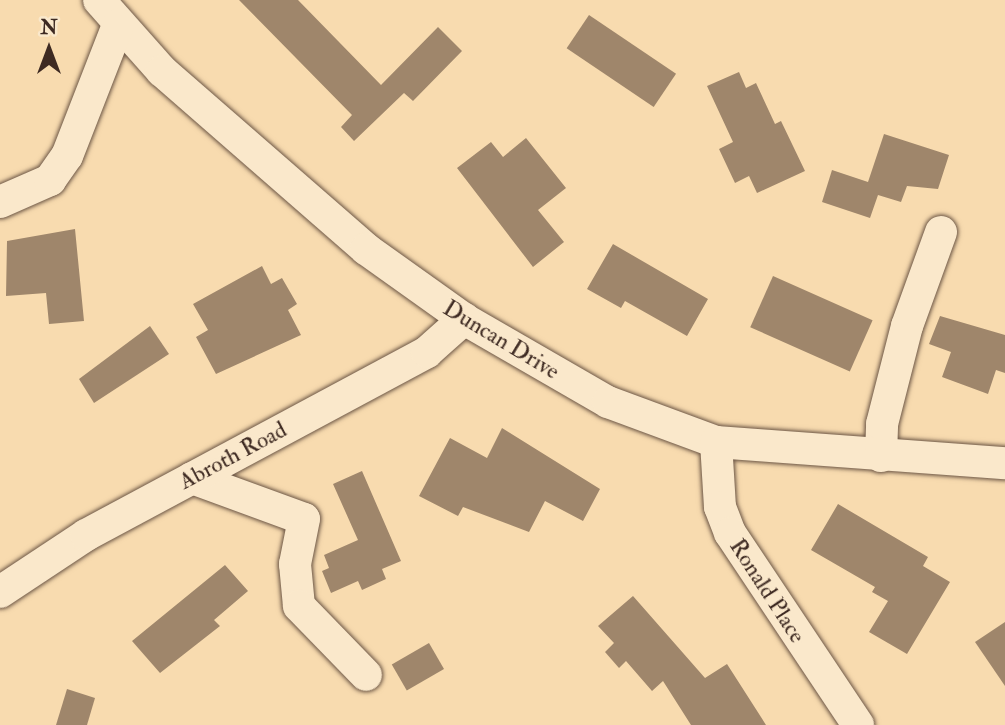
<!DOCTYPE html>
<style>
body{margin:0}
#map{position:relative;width:1005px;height:725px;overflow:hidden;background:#f8dbaf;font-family:"IM FELL Double Pica",serif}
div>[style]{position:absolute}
.building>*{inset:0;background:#9f866b;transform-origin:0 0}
.roads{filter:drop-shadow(0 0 2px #6c5645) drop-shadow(0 0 2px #6c5645)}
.minor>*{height:32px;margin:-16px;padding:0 16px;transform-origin:16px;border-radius:16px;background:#fae8cb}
span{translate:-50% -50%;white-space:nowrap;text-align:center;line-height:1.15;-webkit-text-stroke:5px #fae8cb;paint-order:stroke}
.street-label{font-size:23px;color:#3e2a22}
.north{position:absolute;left:14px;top:14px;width:70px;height:70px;-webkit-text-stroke:5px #fae8cb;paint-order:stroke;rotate:0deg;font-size:19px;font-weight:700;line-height:28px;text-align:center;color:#3e2a22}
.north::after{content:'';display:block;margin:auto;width:24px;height:32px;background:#3e2a22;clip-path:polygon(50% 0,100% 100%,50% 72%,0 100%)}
</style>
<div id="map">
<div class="building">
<i style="clip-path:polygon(239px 0,298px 0,381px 85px,438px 27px,462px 51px,413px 101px,404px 93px,354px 141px,341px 127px,352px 115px)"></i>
<i style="left:589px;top:15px;width:105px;height:40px;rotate:34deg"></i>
<i style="clip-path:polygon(739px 72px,746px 88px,756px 83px,775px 124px,781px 121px,805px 171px,757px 193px,749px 176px,735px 183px,719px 149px,733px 142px,707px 86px)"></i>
<i style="clip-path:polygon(884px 134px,949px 155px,938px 189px,907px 186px,901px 202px,878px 195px,870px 218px,822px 202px,832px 170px,868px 182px)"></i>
<i style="clip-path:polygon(526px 138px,566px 188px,538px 210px,564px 242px,533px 267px,457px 168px,491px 142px,503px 157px)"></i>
<i style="clip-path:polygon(75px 229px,84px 321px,49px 324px,46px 293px,6px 296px,7px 241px)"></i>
<i style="clip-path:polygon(613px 244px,708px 299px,687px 336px,625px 301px,621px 308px,587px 289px)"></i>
<i style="clip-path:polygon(262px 266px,271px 284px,282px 278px,297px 304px,288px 310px,301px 335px,216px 374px,196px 337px,208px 330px,193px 304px)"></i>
<i style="left:773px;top:276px;width:109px;height:56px;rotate:24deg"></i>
<i style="clip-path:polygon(940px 316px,1005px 335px,1005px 373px,996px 370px,988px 394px,942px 377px,951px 352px,929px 344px)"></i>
<i style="clip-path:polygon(150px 326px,169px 354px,94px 403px,79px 379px)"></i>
<i style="clip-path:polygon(502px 428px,600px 489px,583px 521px,545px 501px,529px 532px,463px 507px,458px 516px,419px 496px,450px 438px,487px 458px)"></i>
<i style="clip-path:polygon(362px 471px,401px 561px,382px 569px,386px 579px,362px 590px,358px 581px,331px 593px,322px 571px,329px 568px,324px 555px,358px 540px,333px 484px)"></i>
<i style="clip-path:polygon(838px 504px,928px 557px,923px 566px,950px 582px,907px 654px,869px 632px,888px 601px,872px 592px,875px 587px,811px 550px)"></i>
<i style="clip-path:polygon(225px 565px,248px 591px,214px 620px,220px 626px,160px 673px,132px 641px)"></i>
<i style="clip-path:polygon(633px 596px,705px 678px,727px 664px,766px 725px,691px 725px,663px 681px,652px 691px,626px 661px,619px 668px,605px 652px,614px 643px,598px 626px)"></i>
<i style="clip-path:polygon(1005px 622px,1005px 686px,975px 642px)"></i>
<i style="left:429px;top:643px;width:30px;height:43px;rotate:60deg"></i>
<i style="clip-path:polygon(67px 689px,95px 698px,87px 725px,56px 725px)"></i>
</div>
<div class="roads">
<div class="minor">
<i style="left:99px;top:0;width:95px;rotate:48.4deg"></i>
<i style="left:162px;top:71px;width:271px;rotate:41.1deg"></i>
<i style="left:366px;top:249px;width:120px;rotate:35.5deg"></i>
<i style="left:464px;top:319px;width:166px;rotate:30deg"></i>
<i style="left:608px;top:402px;width:115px;rotate:20.3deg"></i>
<i style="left:716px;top:442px;width:290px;rotate:4.2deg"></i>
<i style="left:0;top:202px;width:55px;rotate:-23.7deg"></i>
<i style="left:50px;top:180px;width:29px;rotate:-55deg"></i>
<i style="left:67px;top:156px;width:141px;rotate:-68.7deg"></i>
<i style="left:716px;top:442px;width:65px;rotate:86.5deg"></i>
<i style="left:720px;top:507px;width:28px;rotate:69deg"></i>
<i style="left:730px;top:533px;width:231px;rotate:56.3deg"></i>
<i style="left:881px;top:456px;width:32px;rotate:-88deg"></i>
<i style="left:882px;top:424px;width:101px;rotate:-75.7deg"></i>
<i style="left:907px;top:326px;width:100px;rotate:-70.1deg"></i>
<i style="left:192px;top:478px;width:119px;rotate:20.1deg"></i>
<i style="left:304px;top:519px;width:46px;rotate:101.3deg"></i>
<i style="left:295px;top:564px;width:42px;rotate:84.6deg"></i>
<i style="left:299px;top:606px;width:96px;rotate:45.8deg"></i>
<i style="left:0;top:592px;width:103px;rotate:-33.5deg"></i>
<i style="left:86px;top:535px;width:387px;rotate:-28.2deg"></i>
<i style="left:427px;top:352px;width:50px;rotate:-41.7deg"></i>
</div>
</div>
<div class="street-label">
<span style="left:501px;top:340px;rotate:31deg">Duncan Drive</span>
<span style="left:233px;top:456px;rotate:-28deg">Abroth Road</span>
<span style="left:767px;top:591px;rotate:57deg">Ronald Place</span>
</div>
<div class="north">N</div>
</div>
